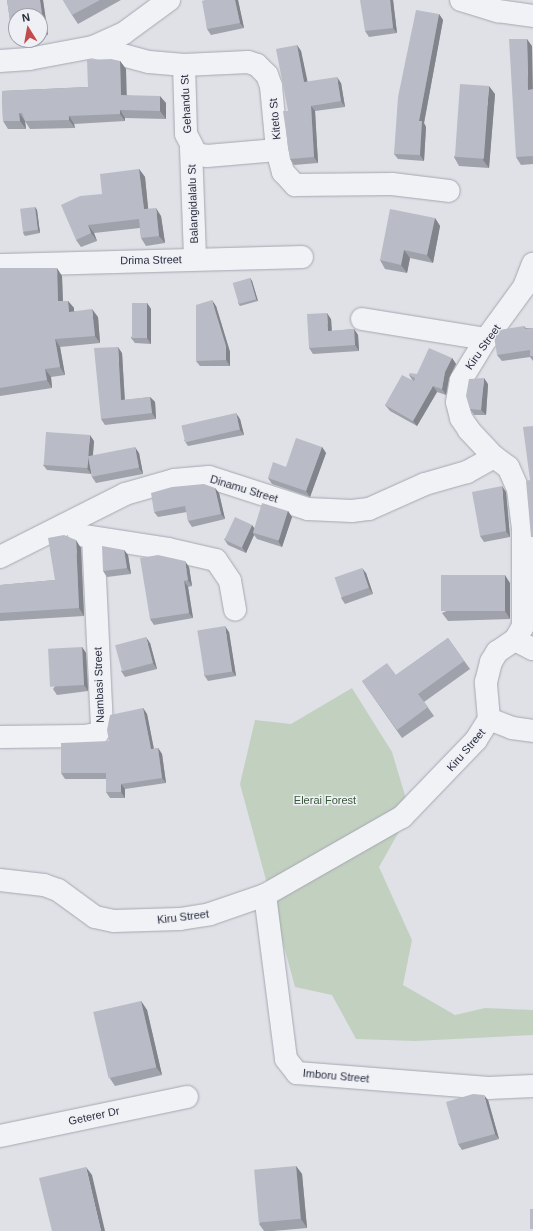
<!DOCTYPE html>
<style>
body{margin:0}
#map{position:relative;width:533px;height:1231px;overflow:hidden;background:#dfe1e7;font-family:Arial,sans-serif}
div>[style]{position:absolute}
.green>*{inset:0;background:#c2d0c0}
.roads{filter:drop-shadow(0 0 1px #a5a7b1) drop-shadow(0 0 1px #a5a7b1)}
.street>*{height:22px;margin:-11px;padding:0 11px;transform-origin:11px;border-radius:11px;background:#f1f2f6}
.wall>*{inset:0;background:#9fa2aa}
.shaded-wall>*{inset:0;background:#82848b}
.building>*{inset:0;background:#b9bcc6;transform-origin:0 0}
span{translate:-50% -50%;white-space:nowrap;text-align:center;line-height:1.15;-webkit-text-stroke:3px #eef0f5;paint-order:stroke}
.street-label{font-size:11px;color:#292d3d}
.park-label{font-size:11px;color:#385837}
.north{position:absolute;left:8px;top:8px;width:40px;height:40px;box-sizing:border-box;background:#eef0f5;border:1px solid #9fa2ab;border-radius:50%;rotate:349deg;font-size:11px;font-weight:700;line-height:16px;text-align:center;color:#292d3d}
.north::after{content:'';display:block;margin:auto;width:14px;height:18px;background:#c44b4c;clip-path:polygon(50% 0,100% 100%,50% 72%,0 100%)}
</style>
<div id="map">
<div class="green">
<i style="clip-path:polygon(352px 688px,392px 752px,410px 812px,379px 867px,412px 940px,403px 985px,455px 1015px,485px 1008px,533px 1010px,533px 1035px,415px 1041px,356px 1039px,332px 995px,295px 987px,240px 784px,255px 720px,291px 724px)"></i>
</div>
<div class="roads">
<div class="street">
<i style="left:461px;top:0;width:39px;rotate:17deg"></i>
<i style="left:498px;top:11px;width:35px;rotate:8deg"></i>
<i style="left:93px;top:47px;width:58px;rotate:15deg"></i>
<i style="left:149px;top:62px;width:35px;rotate:5deg"></i>
<i style="left:184px;top:65px;width:64px;rotate:-2.7deg"></i>
<i style="left:248px;top:62px;width:9px;rotate:18deg"></i>
<i style="left:257px;top:65px;width:14px;rotate:45deg"></i>
<i style="left:267px;top:75px;width:12px;rotate:70deg"></i>
<i style="left:271px;top:86px;width:64px;rotate:84.6deg"></i>
<i style="left:277px;top:150px;width:23px;rotate:75deg"></i>
<i style="left:283px;top:172px;width:18px;rotate:47deg"></i>
<i style="left:295px;top:185px;width:97px;rotate:-0.6deg"></i>
<i style="left:392px;top:184px;width:57px;rotate:7deg"></i>
<i style="left:0;top:61px;width:29px;rotate:-4deg"></i>
<i style="left:29px;top:59px;width:65px;rotate:-10.6deg"></i>
<i style="left:93px;top:47px;width:34px;rotate:-24deg"></i>
<i style="left:124px;top:33px;width:56px;rotate:-36.3deg"></i>
<i style="left:184px;top:65px;width:69px;rotate:88.3deg"></i>
<i style="left:186px;top:134px;width:22px;rotate:63deg"></i>
<i style="left:196px;top:154px;width:11px;rotate:10deg"></i>
<i style="left:207px;top:156px;width:70px;rotate:-4.9deg"></i>
<i style="left:191px;top:148px;width:111px;rotate:87.9deg"></i>
<i style="left:0;top:265px;width:302px;rotate:-1.5deg"></i>
<i style="left:362px;top:319px;width:126px;rotate:9.2deg"></i>
<i style="left:79px;top:535px;width:90px;rotate:8.9deg"></i>
<i style="left:168px;top:549px;width:49px;rotate:12.9deg"></i>
<i style="left:216px;top:560px;width:25px;rotate:56deg"></i>
<i style="left:230px;top:581px;width:29px;rotate:80deg"></i>
<i style="left:0;top:557px;width:140px;rotate:-26.7deg"></i>
<i style="left:125px;top:494px;width:51px;rotate:-15.9deg"></i>
<i style="left:174px;top:480px;width:35px;rotate:-5deg"></i>
<i style="left:209px;top:477px;width:104px;rotate:17.9deg"></i>
<i style="left:308px;top:509px;width:44px;rotate:2.6deg"></i>
<i style="left:352px;top:511px;width:17px;rotate:-7deg"></i>
<i style="left:369px;top:509px;width:61px;rotate:-24.1deg"></i>
<i style="left:425px;top:484px;width:44px;rotate:-15.9deg"></i>
<i style="left:467px;top:472px;width:31px;rotate:-29deg"></i>
<i style="left:515px;top:640px;width:20px;rotate:27deg"></i>
<i style="left:489px;top:719px;width:25px;rotate:21deg"></i>
<i style="left:512px;top:728px;width:21px;rotate:8deg"></i>
<i style="left:0;top:737px;width:84px;rotate:-0.7deg"></i>
<i style="left:84px;top:736px;width:13px;rotate:-9deg"></i>
<i style="left:97px;top:734px;width:9px;rotate:-54deg"></i>
<i style="left:102px;top:727px;width:189px;rotate:-92.7deg"></i>
<i style="left:0;top:880px;width:44px;rotate:6.5deg"></i>
<i style="left:44px;top:885px;width:15px;rotate:20deg"></i>
<i style="left:58px;top:890px;width:46px;rotate:36.1deg"></i>
<i style="left:95px;top:917px;width:19px;rotate:12deg"></i>
<i style="left:114px;top:921px;width:66px;rotate:-1.7deg"></i>
<i style="left:180px;top:919px;width:30px;rotate:-9deg"></i>
<i style="left:210px;top:914px;width:58px;rotate:-19.1deg"></i>
<i style="left:265px;top:895px;width:158px;rotate:-29.7deg"></i>
<i style="left:402px;top:817px;width:107px;rotate:-46.1deg"></i>
<i style="left:476px;top:740px;width:25px;rotate:-58deg"></i>
<i style="left:489px;top:719px;width:37px;rotate:-95deg"></i>
<i style="left:486px;top:682px;width:21px;rotate:-76deg"></i>
<i style="left:491px;top:662px;width:12px;rotate:-59deg"></i>
<i style="left:497px;top:652px;width:22px;rotate:-34deg"></i>
<i style="left:515px;top:640px;width:16px;rotate:-60deg"></i>
<i style="left:523px;top:626px;width:97px;rotate:-90deg"></i>
<i style="left:523px;top:529px;width:40px;rotate:-97.1deg"></i>
<i style="left:518px;top:489px;width:24px;rotate:-114deg"></i>
<i style="left:508px;top:467px;width:17px;rotate:-144deg"></i>
<i style="left:494px;top:457px;width:37px;rotate:-133deg"></i>
<i style="left:469px;top:430px;width:14px;rotate:-124deg"></i>
<i style="left:461px;top:418px;width:16px;rotate:-104deg"></i>
<i style="left:457px;top:402px;width:22px;rotate:-80deg"></i>
<i style="left:461px;top:380px;width:48px;rotate:-58.6deg"></i>
<i style="left:486px;top:339px;width:64px;rotate:-53.8deg"></i>
<i style="left:524px;top:287px;width:25px;rotate:-69deg"></i>
<i style="left:265px;top:895px;width:165px;rotate:82.7deg"></i>
<i style="left:286px;top:1059px;width:18px;rotate:52deg"></i>
<i style="left:297px;top:1073px;width:192px;rotate:4.5deg"></i>
<i style="left:488px;top:1088px;width:45px;rotate:-2.5deg"></i>
<i style="left:0;top:1136px;width:191px;rotate:-11.8deg"></i>
</div>
</div>
<div class="wall">
<i style="clip-path:polygon(7px 0,43px 0,48px 35px,40px 36px,40px 16px,16px 16px,16px 39px,12px 34px)"></i>
<i style="clip-path:polygon(63px 0,121px 0,78px 24px,72px 15px)"></i>
<i style="clip-path:polygon(205px 0,238px 0,244px 28px,211px 35px,207px 29px)"></i>
<i style="clip-path:polygon(393px 0,397px 33px,369px 37px,365px 31px)"></i>
<i style="clip-path:polygon(439px 14px,443px 20px,424px 123px,426px 127px,424px 161px,398px 159px,394px 154px)"></i>
<i style="clip-path:polygon(297px 45px,301px 51px,307px 82px,341px 83px,345px 107px,315px 111px,318px 163px,294px 165px,290px 159px,288px 111px)"></i>
<i style="clip-path:polygon(532px 46px,533px 164px,521px 165px,516px 157px)"></i>
<i style="clip-path:polygon(120px 61px,126px 69px,126px 95px,166px 103px,166px 119px,125px 118px,125px 121px,74px 124px,75px 128px,30px 129px,25px 121px,26px 129px,8px 129px,3px 121px,2px 91px,88px 87px)"></i>
<i style="clip-path:polygon(495px 94px,489px 168px,459px 166px,454px 157px)"></i>
<i style="clip-path:polygon(139px 169px,145px 177px,148px 209px,161px 216px,165px 243px,146px 246px,141px 238px,140px 228px,94px 233px,97px 241px,81px 247px,76px 240px,102px 194px)"></i>
<i style="clip-path:polygon(35px 207px,37px 210px,40px 233px,25px 236px,23px 233px)"></i>
<i style="clip-path:polygon(435px 218px,440px 226px,433px 263px,410px 258px,407px 273px,385px 269px,380px 260px)"></i>
<i style="clip-path:polygon(0 268px,62px 276px,63px 301px,68px 301px,74px 308px,74px 311px,98px 317px,100px 343px,60px 347px,65px 375px,51px 377px,52px 388px,0 396px)"></i>
<i style="clip-path:polygon(250px 278px,252px 281px,258px 301px,240px 306px,238px 303px)"></i>
<i style="clip-path:polygon(147px 303px,151px 309px,151px 344px,135px 343px,131px 338px)"></i>
<i style="clip-path:polygon(216px 306px,230px 352px,230px 366px,200px 366px,196px 361px)"></i>
<i style="clip-path:polygon(331px 319px,332px 331px,354px 329px,358px 335px,359px 351px,313px 354px,309px 348px)"></i>
<i style="clip-path:polygon(524px 326px,526px 328px,533px 328px,533px 361px,530px 357px,502px 361px,497px 355px)"></i>
<i style="clip-path:polygon(122px 353px,125px 400px,150px 397px,155px 402px,156px 419px,105px 425px,101px 419px)"></i>
<i style="clip-path:polygon(452px 358px,456px 364px,449px 378px,446px 395px,437px 392px,417px 426px,390px 411px,385px 405px,413px 381px,409px 375px,417px 374px)"></i>
<i style="clip-path:polygon(488px 384px,486px 415px,474px 415px,470px 409px)"></i>
<i style="clip-path:polygon(240px 419px,244px 435px,188px 446px,184px 440px)"></i>
<i style="clip-path:polygon(94px 441px,93px 456px,139px 453px,143px 474px,96px 483px,92px 477px,91px 471px,91px 474px,47px 470px,43px 465px)"></i>
<i style="clip-path:polygon(322px 447px,326px 453px,310px 497px,272px 484px,268px 478px,286px 467px)"></i>
<i style="clip-path:polygon(215px 488px,219px 493px,225px 519px,192px 527px,188px 521px,187px 512px,158px 517px,154px 512px)"></i>
<i style="clip-path:polygon(506px 492px,510px 537px,484px 542px,480px 536px)"></i>
<i style="clip-path:polygon(288px 511px,292px 517px,282px 547px,257px 539px,254px 535px,246px 553px,228px 545px,224px 539px,252px 525px,254px 528px)"></i>
<i style="clip-path:polygon(81px 548px,84px 616px,0 621px,0 585px,55px 580px)"></i>
<i style="clip-path:polygon(124px 550px,128px 555px,131px 574px,107px 577px,103px 571px)"></i>
<i style="clip-path:polygon(189px 567px,192px 586px,188px 587px,193px 618px,154px 625px,150px 619px)"></i>
<i style="clip-path:polygon(366px 573px,373px 594px,345px 604px,341px 598px)"></i>
<i style="clip-path:polygon(510px 583px,510px 619px,448px 621px,442px 613px)"></i>
<i style="clip-path:polygon(229px 632px,236px 676px,208px 681px,204px 675px)"></i>
<i style="clip-path:polygon(448px 638px,470px 669px,424px 702px,434px 716px,402px 738px,362px 681px,396px 675px)"></i>
<i style="clip-path:polygon(150px 643px,157px 669px,125px 677px,121px 671px)"></i>
<i style="clip-path:polygon(82px 647px,86px 653px,88px 691px,57px 695px,53px 689px)"></i>
<i style="clip-path:polygon(143px 708px,147px 714px,154px 749px,158px 748px,162px 754px,166px 783px,125px 789px,125px 798px,110px 798px,106px 792px,106px 779px,65px 779px,61px 773px,109px 741px)"></i>
<i style="clip-path:polygon(141px 1001px,147px 1010px,162px 1075px,115px 1086px,109px 1077px)"></i>
<i style="clip-path:polygon(488px 1100px,499px 1139px,462px 1150px,458px 1144px)"></i>
<i style="clip-path:polygon(296px 1166px,302px 1174px,307px 1228px,273px 1231px,264px 1231px,259px 1224px)"></i>
</div>
<div class="shaded-wall">
<i style="clip-path:polygon(40px 0,43px 0,48px 35px,44px 29px)"></i>
<i style="clip-path:polygon(235px 0,238px 0,244px 28px,240px 23px)"></i>
<i style="clip-path:polygon(390px 0,393px 0,397px 33px,393px 28px)"></i>
<i style="clip-path:polygon(439px 14px,443px 20px,424px 123px,426px 127px,424px 161px,420px 155px,419px 121px)"></i>
<i style="clip-path:polygon(527px 39px,532px 46px,533px 97px,528px 90px)"></i>
<i style="clip-path:polygon(297px 45px,301px 51px,309px 88px,304px 82px)"></i>
<i style="clip-path:polygon(120px 61px,126px 69px,127px 103px,121px 95px)"></i>
<i style="clip-path:polygon(337px 77px,341px 83px,345px 107px,341px 101px)"></i>
<i style="clip-path:polygon(489px 86px,495px 94px,489px 168px,483px 160px)"></i>
<i style="clip-path:polygon(160px 96px,166px 103px,166px 119px,160px 111px)"></i>
<i style="clip-path:polygon(311px 106px,315px 111px,318px 163px,314px 157px)"></i>
<i style="clip-path:polygon(120px 110px,125px 118px,125px 121px,120px 114px)"></i>
<i style="clip-path:polygon(19px 113px,25px 121px,26px 129px,20px 121px)"></i>
<i style="clip-path:polygon(69px 116px,74px 124px,75px 128px,69px 120px)"></i>
<i style="clip-path:polygon(139px 169px,145px 177px,149px 217px,144px 209px)"></i>
<i style="clip-path:polygon(35px 207px,37px 210px,40px 233px,38px 230px)"></i>
<i style="clip-path:polygon(156px 208px,161px 216px,165px 243px,159px 236px)"></i>
<i style="clip-path:polygon(435px 218px,440px 226px,433px 263px,427px 255px)"></i>
<i style="clip-path:polygon(88px 225px,94px 233px,97px 241px,91px 233px)"></i>
<i style="clip-path:polygon(404px 250px,410px 258px,407px 273px,401px 265px)"></i>
<i style="clip-path:polygon(57px 268px,62px 276px,63px 309px,58px 301px)"></i>
<i style="clip-path:polygon(250px 278px,252px 281px,258px 301px,256px 299px)"></i>
<i style="clip-path:polygon(212px 300px,216px 306px,230px 352px,230px 366px,226px 360px)"></i>
<i style="clip-path:polygon(68px 301px,74px 308px,74px 320px,69px 312px)"></i>
<i style="clip-path:polygon(147px 303px,151px 309px,151px 344px,147px 338px)"></i>
<i style="clip-path:polygon(92px 309px,98px 317px,100px 343px,95px 336px)"></i>
<i style="clip-path:polygon(327px 313px,331px 319px,332px 337px,328px 331px)"></i>
<i style="clip-path:polygon(354px 329px,358px 335px,359px 351px,355px 345px)"></i>
<i style="clip-path:polygon(55px 339px,60px 347px,65px 375px,60px 367px)"></i>
<i style="clip-path:polygon(118px 347px,122px 353px,125px 406px,121px 400px)"></i>
<i style="clip-path:polygon(452px 358px,456px 364px,449px 378px,446px 395px,442px 389px,445px 372px)"></i>
<i style="clip-path:polygon(45px 369px,51px 377px,52px 388px,47px 380px)"></i>
<i style="clip-path:polygon(484px 378px,488px 384px,486px 415px,481px 410px)"></i>
<i style="clip-path:polygon(433px 386px,437px 392px,417px 426px,413px 421px)"></i>
<i style="clip-path:polygon(150px 397px,155px 402px,156px 419px,152px 413px)"></i>
<i style="clip-path:polygon(236px 413px,240px 419px,244px 435px,240px 430px)"></i>
<i style="clip-path:polygon(90px 435px,94px 441px,91px 474px,87px 468px)"></i>
<i style="clip-path:polygon(135px 447px,139px 453px,143px 474px,139px 468px)"></i>
<i style="clip-path:polygon(322px 447px,326px 453px,310px 497px,306px 491px)"></i>
<i style="clip-path:polygon(502px 486px,506px 492px,510px 537px,506px 531px)"></i>
<i style="clip-path:polygon(215px 488px,219px 493px,225px 519px,221px 514px)"></i>
<i style="clip-path:polygon(288px 511px,292px 517px,282px 547px,278px 541px)"></i>
<i style="clip-path:polygon(252px 525px,256px 531px,253px 533px,254px 535px,246px 553px,242px 547px)"></i>
<i style="clip-path:polygon(76px 540px,81px 548px,84px 616px,79px 608px)"></i>
<i style="clip-path:polygon(124px 550px,128px 555px,131px 574px,127px 568px)"></i>
<i style="clip-path:polygon(185px 561px,189px 567px,192px 586px,188px 580px)"></i>
<i style="clip-path:polygon(362px 568px,366px 573px,373px 594px,369px 588px)"></i>
<i style="clip-path:polygon(505px 575px,510px 583px,510px 619px,505px 611px)"></i>
<i style="clip-path:polygon(184px 581px,188px 587px,193px 618px,189px 613px)"></i>
<i style="clip-path:polygon(225px 626px,229px 632px,236px 676px,232px 671px)"></i>
<i style="clip-path:polygon(146px 637px,150px 643px,157px 669px,153px 663px)"></i>
<i style="clip-path:polygon(82px 647px,86px 653px,88px 691px,84px 685px)"></i>
<i style="clip-path:polygon(143px 708px,147px 714px,155px 755px,151px 749px)"></i>
<i style="clip-path:polygon(158px 748px,162px 754px,166px 783px,162px 778px)"></i>
<i style="clip-path:polygon(121px 784px,125px 789px,125px 798px,121px 792px)"></i>
<i style="clip-path:polygon(141px 1001px,147px 1010px,162px 1075px,156px 1067px)"></i>
<i style="clip-path:polygon(484px 1095px,488px 1100px,499px 1139px,495px 1134px)"></i>
<i style="clip-path:polygon(296px 1166px,302px 1174px,307px 1228px,301px 1219px)"></i>
<i style="clip-path:polygon(86px 1167px,92px 1175px,105px 1231px,101px 1231px)"></i>
</div>
<div class="building">
<i style="clip-path:polygon(7px 0,40px 0,44px 29px,40px 30px,40px 16px,16px 16px,16px 33px,12px 34px)"></i>
<i style="clip-path:polygon(63px 0,100px 0,72px 15px)"></i>
<i style="clip-path:polygon(205px 0,235px 0,240px 23px,207px 29px,202px 1px)"></i>
<i style="clip-path:polygon(360px 0,390px 0,393px 28px,365px 31px)"></i>
<i style="clip-path:polygon(416px 10px,439px 14px,419px 121px,422px 121px,420px 155px,394px 154px,398px 97px)"></i>
<i style="clip-path:polygon(509px 39px,527px 39px,528px 90px,533px 89px,533px 156px,516px 157px)"></i>
<i style="clip-path:polygon(297px 45px,304px 82px,337px 77px,341px 101px,311px 106px,314px 157px,290px 159px,283px 111px,288px 111px,276px 49px)"></i>
<i style="clip-path:polygon(111px 59px,120px 61px,121px 95px,160px 96px,160px 111px,120px 110px,120px 114px,69px 116px,69px 120px,25px 121px,22px 113px,19px 113px,20px 121px,3px 121px,2px 91px,88px 87px,87px 60px)"></i>
<i style="left:460px;top:84px;width:29px;height:73px;rotate:4deg"></i>
<i style="clip-path:polygon(139px 169px,144px 209px,156px 208px,159px 236px,141px 238px,139px 219px,88px 225px,91px 233px,76px 240px,61px 205px,80px 196px,102px 194px,100px 174px)"></i>
<i style="left:35px;top:207px;width:23px;height:15px;rotate:83deg"></i>
<i style="clip-path:polygon(390px 209px,435px 218px,427px 255px,404px 250px,401px 265px,380px 260px)"></i>
<i style="clip-path:polygon(0 268px,57px 268px,58px 301px,68px 301px,69px 312px,92px 309px,95px 336px,55px 339px,60px 367px,45px 369px,47px 380px,0 388px)"></i>
<i style="left:250px;top:278px;width:22px;height:18px;rotate:74deg"></i>
<i style="clip-path:polygon(212px 300px,226px 346px,226px 360px,196px 361px,196px 305px)"></i>
<i style="left:132px;top:303px;width:15px;height:35px"></i>
<i style="clip-path:polygon(327px 313px,328px 331px,354px 329px,355px 345px,309px 348px,307px 314px)"></i>
<i style="clip-path:polygon(524px 326px,525px 329px,533px 328px,533px 356px,530px 356px,530px 350px,497px 355px,494px 336px,499px 330px)"></i>
<i style="clip-path:polygon(118px 347px,121px 400px,150px 397px,152px 413px,101px 419px,94px 348px)"></i>
<i style="clip-path:polygon(429px 348px,452px 358px,445px 372px,442px 389px,433px 386px,413px 421px,385px 405px,402px 375px,414px 381px,415px 378px,409px 375px,410px 373px,417px 374px)"></i>
<i style="clip-path:polygon(484px 378px,481px 410px,470px 409px,466px 396px,469px 379px)"></i>
<i style="left:236px;top:413px;width:17px;height:56px;rotate:77deg"></i>
<i style="clip-path:polygon(533px 426px,533px 537px,531px 537px,526px 481px,530px 480px,523px 427px)"></i>
<i style="left:46px;top:432px;width:44px;height:33px;rotate:4deg"></i>
<i style="clip-path:polygon(296px 438px,322px 447px,306px 491px,268px 478px,273px 462px,286px 467px)"></i>
<i style="left:135px;top:447px;width:21px;height:48px;rotate:79deg"></i>
<i style="clip-path:polygon(204px 484px,215px 488px,221px 514px,188px 521px,185px 506px,154px 512px,151px 493px,172px 487px)"></i>
<i style="clip-path:polygon(502px 486px,506px 531px,480px 536px,472px 492px)"></i>
<i style="left:262px;top:503px;width:27px;height:31px;rotate:17deg"></i>
<i style="left:235px;top:517px;width:19px;height:25px;rotate:25deg"></i>
<i style="clip-path:polygon(64px 535px,76px 540px,79px 608px,0 613px,0 585px,55px 580px,48px 538px)"></i>
<i style="clip-path:polygon(102px 546px,124px 550px,127px 568px,103px 571px)"></i>
<i style="clip-path:polygon(158px 555px,185px 561px,188px 580px,184px 581px,189px 613px,150px 619px,140px 558px)"></i>
<i style="left:362px;top:568px;width:21px;height:29px;rotate:71deg"></i>
<i style="left:505px;top:575px;width:36px;height:64px;rotate:90deg"></i>
<i style="left:225px;top:626px;width:46px;height:28px;rotate:81deg"></i>
<i style="left:146px;top:637px;width:27px;height:32px;rotate:75deg"></i>
<i style="clip-path:polygon(448px 638px,464px 661px,418px 694px,428px 707px,397px 730px,362px 681px,387px 663px,396px 675px)"></i>
<i style="left:82px;top:647px;width:38px;height:34px;rotate:87deg"></i>
<i style="clip-path:polygon(143px 708px,151px 749px,158px 748px,162px 778px,121px 784px,121px 792px,106px 792px,106px 773px,61px 773px,61px 743px,109px 741px,107px 730px,110px 715px)"></i>
<i style="left:141px;top:1001px;width:68px;height:49px;rotate:77deg"></i>
<i style="clip-path:polygon(473px 1094px,484px 1095px,495px 1134px,458px 1144px,446px 1102px)"></i>
<i style="left:296px;top:1166px;width:53px;height:42px;rotate:85deg"></i>
<i style="clip-path:polygon(86px 1167px,101px 1231px,52px 1231px,39px 1178px)"></i>
<i style="left:530px;top:1209px;width:3px;height:20px"></i>
</div>
<div class="street-label">
<span style="left:186px;top:104px;rotate:-93deg">Gehandu St</span>
<span style="left:275px;top:119px;rotate:-95deg">Kiteto St</span>
<span style="left:193px;top:204px;rotate:-92deg">Balangidalalu St</span>
<span style="left:151px;top:260px;rotate:-1deg">Drima Street</span>
<span style="left:483px;top:347px;rotate:-55deg">Kiru Street</span>
<span style="left:244px;top:489px;rotate:17deg">Dinamu Street</span>
<span style="left:99px;top:685px;rotate:-92deg">Nambasi Street</span>
<span style="left:466px;top:750px;rotate:-49deg">Kiru Street</span>
<span style="left:183px;top:917px;rotate:-7deg">Kiru Street</span>
<span style="left:336px;top:1076px;rotate:5deg">Imboru Street</span>
<span style="left:94px;top:1116px;rotate:-12deg">Geterer Dr</span>
</div>
<div class="park-label">
<span style="left:325px;top:800px">Elerai Forest</span>
</div>
<div class="north">N</div>
</div>
